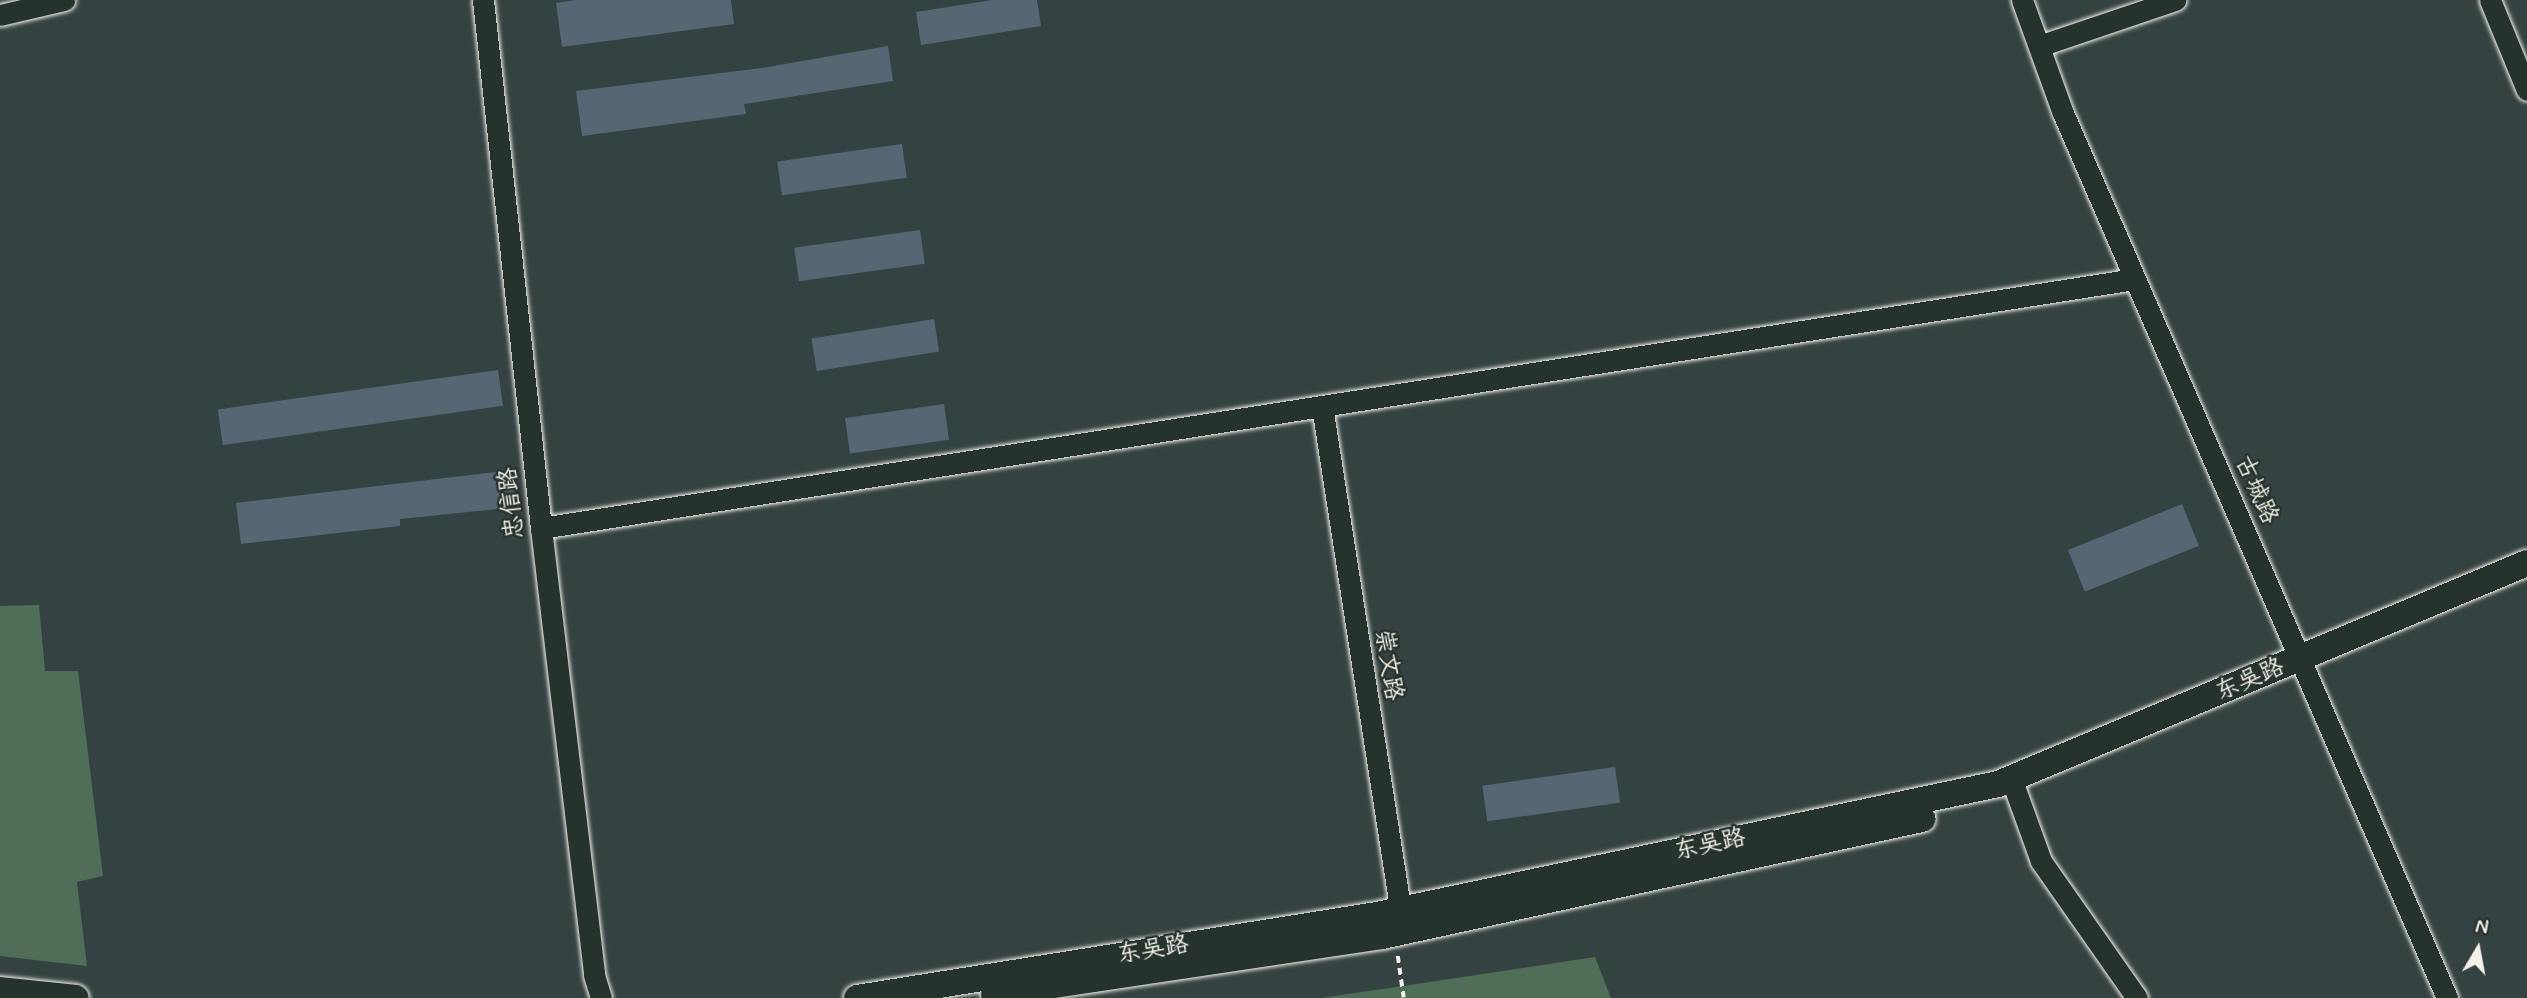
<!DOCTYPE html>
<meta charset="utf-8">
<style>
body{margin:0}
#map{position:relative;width:2527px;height:998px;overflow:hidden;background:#354242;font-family:Mynerve,"LXGW WenKai TC",sans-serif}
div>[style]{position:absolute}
.green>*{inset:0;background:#4e6e57}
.building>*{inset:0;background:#576673;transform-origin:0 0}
.path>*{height:3.5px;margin-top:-1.75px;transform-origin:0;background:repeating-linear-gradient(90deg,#f4f1e8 0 7px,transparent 0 12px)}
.roads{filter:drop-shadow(0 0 2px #f4f1e8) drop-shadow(0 0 2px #f4f1e8)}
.minor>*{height:21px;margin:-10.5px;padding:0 10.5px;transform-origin:10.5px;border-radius:10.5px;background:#26332d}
.major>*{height:26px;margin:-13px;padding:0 13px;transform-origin:13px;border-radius:13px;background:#26332d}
span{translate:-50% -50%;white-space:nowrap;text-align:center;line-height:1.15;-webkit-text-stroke:5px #26332d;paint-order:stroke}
.street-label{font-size:24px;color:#f4f1e8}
.north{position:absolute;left:2443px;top:914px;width:70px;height:70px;-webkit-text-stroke:5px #26332d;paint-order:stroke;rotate:10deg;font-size:19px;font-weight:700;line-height:28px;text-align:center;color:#f4f1e8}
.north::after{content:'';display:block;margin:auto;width:24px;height:32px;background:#f4f1e8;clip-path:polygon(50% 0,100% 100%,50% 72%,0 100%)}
</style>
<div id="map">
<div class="green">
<i style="clip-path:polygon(39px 605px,45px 671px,78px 671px,103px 876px,77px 882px,87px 966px,0 956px,0 606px)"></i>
<i style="clip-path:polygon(1595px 957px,1611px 998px,1320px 998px,1403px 986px)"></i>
</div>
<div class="building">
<i style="clip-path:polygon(576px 0,731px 0,734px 24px,562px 47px,556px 3px)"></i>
<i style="clip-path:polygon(992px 0,1037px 0,1041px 26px,921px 45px,916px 12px)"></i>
<i style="clip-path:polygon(888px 46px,893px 81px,744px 104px,746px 114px,582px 136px,576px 91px,762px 68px)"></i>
<i style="left:902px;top:144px;width:34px;height:126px;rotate:82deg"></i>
<i style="left:920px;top:230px;width:34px;height:127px;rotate:82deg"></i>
<i style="left:934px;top:319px;width:33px;height:124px;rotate:81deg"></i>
<i style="left:498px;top:370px;width:36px;height:283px;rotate:82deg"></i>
<i style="left:944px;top:404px;width:36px;height:100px;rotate:82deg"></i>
<i style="clip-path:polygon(513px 470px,517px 507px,400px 519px,400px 526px,241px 544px,236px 503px)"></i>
<i style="left:2182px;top:504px;width:45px;height:123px;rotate:68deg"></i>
<i style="left:1615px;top:767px;width:36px;height:134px;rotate:82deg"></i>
</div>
<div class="path">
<i style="left:1398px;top:956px;width:42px;rotate:81.9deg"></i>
</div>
<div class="roads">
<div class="minor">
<i style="left:483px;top:0;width:531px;rotate:83.73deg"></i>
<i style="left:541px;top:528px;width:450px;rotate:83.2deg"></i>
<i style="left:594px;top:975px;width:24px;rotate:73deg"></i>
<i style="left:2022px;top:0;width:120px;rotate:70.1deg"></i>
<i style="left:2063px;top:113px;width:965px;rotate:66.54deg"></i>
<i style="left:2490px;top:0;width:97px;rotate:67.7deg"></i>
<i style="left:0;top:15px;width:66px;rotate:-13.2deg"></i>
<i style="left:2039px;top:46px;width:144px;rotate:-18.7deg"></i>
<i style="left:1322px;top:406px;width:526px;rotate:81.15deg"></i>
<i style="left:541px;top:528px;width:1613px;rotate:-8.88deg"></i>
<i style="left:2011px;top:778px;width:88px;rotate:70.1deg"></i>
<i style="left:2041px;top:861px;width:167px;rotate:55deg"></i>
</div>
<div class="major">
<i style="left:0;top:990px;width:76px;rotate:6deg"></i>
<i style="left:994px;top:994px;width:392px;rotate:-8.5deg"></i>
<i style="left:1382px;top:936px;width:553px;rotate:-12.23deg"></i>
<i style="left:857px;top:998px;width:527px;rotate:-9.07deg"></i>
<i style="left:1377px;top:915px;width:635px;rotate:-11.91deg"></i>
<i style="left:1998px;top:784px;width:573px;rotate:-22.67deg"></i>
</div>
</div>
<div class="street-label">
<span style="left:2256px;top:490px;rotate:66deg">古城路</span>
<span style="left:512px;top:503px;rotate:-96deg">忠信路</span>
<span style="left:1388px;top:665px;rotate:81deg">崇文路</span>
<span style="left:2250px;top:680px;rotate:-23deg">东吴路</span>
<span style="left:1710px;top:845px;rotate:-12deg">东吴路</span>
<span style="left:1153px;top:950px;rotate:-9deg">东吴路</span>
</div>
<div class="north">N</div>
</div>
